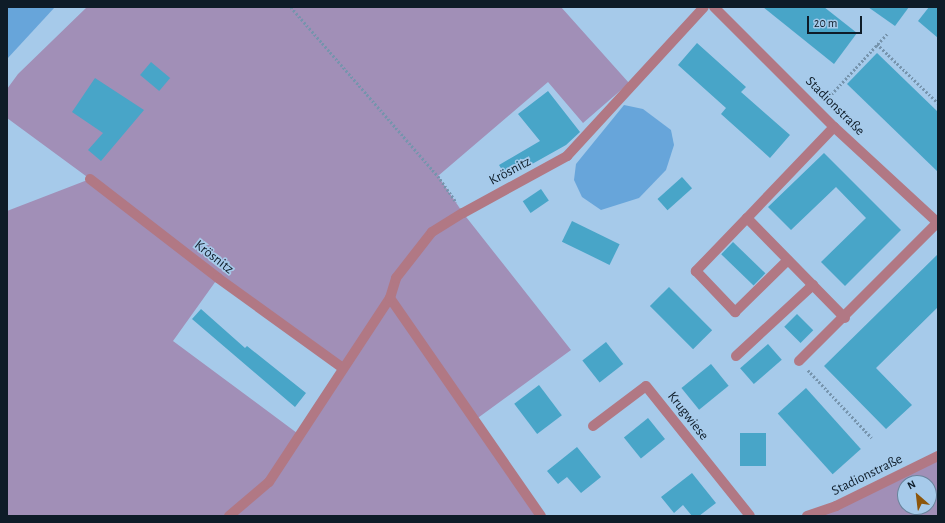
<!DOCTYPE html>
<meta charset="utf-8">
<style>
body{margin:0}
#map{position:relative;width:945px;height:523px;overflow:hidden;background:#a6caea;font-family:"Alegreya Sans",sans-serif}
div>[style]{position:absolute}
.green>*{inset:0;background:#a18fb7}
.water>*{inset:0;background:#67a5da}
.building>*{inset:0;background:#48a5c8;transform-origin:0 0}
.path>*{height:2.5px;margin-top:-1.25px;transform-origin:0;background:repeating-linear-gradient(90deg,#7694ad 0 2px,transparent 0 4px)}
.lane>*{height:10px;margin:-5px;padding:0 5px;transform-origin:5px;border-radius:5px;background:#b17884}
.street>*{height:10px;margin:-5px;padding:0 5px;transform-origin:5px;border-radius:5px;background:#b17884}
span{translate:-50% -50%;white-space:nowrap;text-align:center;line-height:1.15;-webkit-text-stroke:3.5px #a6caea;paint-order:stroke}
.street-label{font-size:14px;color:#0e1c28}
.frame{position:absolute;inset:0;border:8px solid #0e1c28;pointer-events:none}
.north{position:absolute;left:897px;top:475px;width:40px;height:40px;box-sizing:border-box;background:#a6caea;border:1px solid #69849c;border-radius:50%;rotate:332deg;font-size:11px;font-weight:700;line-height:16px;text-align:center;color:#0e1c28}
.north::after{content:'';display:block;margin:auto;width:14px;height:18px;background:#8d560b;clip-path:polygon(50% 0,100% 100%,50% 72%,0 100%)}
.scale{position:absolute;left:807px;top:16px;width:55px;height:18px;box-sizing:border-box;border:2px solid #0e1c28;border-top:0;padding-left:5px;font-size:12px;line-height:14px;white-space:nowrap;color:#0e1c28;-webkit-text-stroke:3px #a6caea;paint-order:stroke}
</style>
<div id="map">
<div class="green">
<i style="clip-path:polygon(evenodd,87px 7px,561px 7px,629px 83px,583px 123px,548px 82px,438px 176px,463px 213px,571px 350px,475px 420px,541px 516px,7px 516px,7px 211px,90px 179px,7px 118px,7px 89px,18px 74px,87px 7px,218px 278px,342px 368px,301px 436px,173px 341px,218px 278px)"></i>
<i style="clip-path:polygon(evenodd,938px 456px,938px 516px,807px 516px,938px 456px,905px 483px,929px 483px,929px 507px,905px 507px,905px 483px)"></i>
</div>
<div class="water">
<i style="clip-path:polygon(7px 7px,55px 7px,7px 59px)"></i>
<i style="clip-path:polygon(624px 105px,643px 109px,671px 130px,674px 145px,666px 170px,639px 198px,601px 210px,582px 197px,574px 180px,576px 164px)"></i>
</div>
<div class="building">
<i style="clip-path:polygon(763px 7px,824px 7px,857px 33px,834px 64px)"></i>
<i style="clip-path:polygon(868px 7px,909px 7px,895px 26px)"></i>
<i style="clip-path:polygon(929px 7px,938px 7px,938px 38px,918px 21px)"></i>
<i style="clip-path:polygon(697px 43px,746px 87px,741px 92px,790px 135px,770px 158px,721px 114px,726px 108px,678px 65px)"></i>
<i style="clip-path:polygon(877px 53px,938px 112px,938px 172px,847px 84px)"></i>
<i style="left:151px;top:62px;width:25px;height:17px;rotate:40deg"></i>
<i style="clip-path:polygon(95px 78px,144px 110px,101px 161px,88px 150px,103px 133px,72px 112px)"></i>
<i style="clip-path:polygon(548px 91px,580px 132px,566px 145px,507px 178px,499px 165px,540px 141px,518px 114px)"></i>
<i style="clip-path:polygon(824px 153px,901px 230px,845px 286px,821px 262px,866px 218px,836px 187px,791px 230px,768px 207px)"></i>
<i style="left:682px;top:177px;width:15px;height:33px;rotate:48deg"></i>
<i style="left:541px;top:189px;width:14px;height:22px;rotate:56deg"></i>
<i style="left:572px;top:221px;width:53px;height:23px;rotate:26deg"></i>
<i style="left:733px;top:242px;width:45px;height:17px;rotate:44deg"></i>
<i style="clip-path:polygon(938px 254px,938px 307px,876px 368px,912px 405px,886px 429px,824px 366px)"></i>
<i style="left:669px;top:287px;width:61px;height:27px;rotate:45deg"></i>
<i style="clip-path:polygon(201px 309px,245px 348px,247px 346px,306px 393px,295px 407px,192px 319px)"></i>
<i style="left:797px;top:314px;width:23px;height:18px;rotate:45deg"></i>
<i style="left:606px;top:342px;width:28px;height:30px;rotate:52deg"></i>
<i style="left:768px;top:344px;width:21px;height:37px;rotate:49deg"></i>
<i style="left:711px;top:364px;width:28px;height:38px;rotate:51deg"></i>
<i style="left:539px;top:385px;width:38px;height:31px;rotate:53deg"></i>
<i style="left:806px;top:388px;width:82px;height:38px;rotate:48deg"></i>
<i style="left:648px;top:418px;width:27px;height:31px;rotate:51deg"></i>
<i style="left:740px;top:433px;width:26px;height:33px"></i>
<i style="clip-path:polygon(577px 447px,601px 477px,581px 493px,567px 477px,558px 484px,547px 471px)"></i>
<i style="clip-path:polygon(692px 473px,716px 503px,699px 516px,692px 516px,683px 505px,674px 513px,661px 497px)"></i>
</div>
<div class="path">
<i style="left:291px;top:7px;width:224px;rotate:49deg"></i>
<i style="left:438px;top:176px;width:32px;rotate:55deg"></i>
<i style="left:877px;top:44px;width:85px;rotate:44deg"></i>
<i style="left:826px;top:100px;width:90px;rotate:-47.3deg"></i>
<i style="left:808px;top:370px;width:93px;rotate:46.7deg"></i>
</div>
<div class="lane">
<i style="left:834px;top:127px;width:126px;rotate:133.7deg"></i>
<i style="left:747px;top:218px;width:140px;rotate:45.6deg"></i>
<i style="left:90px;top:179px;width:162px;rotate:37.7deg"></i>
<i style="left:218px;top:278px;width:154px;rotate:35.8deg"></i>
<i style="left:747px;top:218px;width:74px;rotate:133.9deg"></i>
<i style="left:696px;top:271px;width:57px;rotate:46.4deg"></i>
<i style="left:735px;top:312px;width:74px;rotate:-44.5deg"></i>
<i style="left:390px;top:298px;width:265px;rotate:55.3deg"></i>
<i style="left:736px;top:356px;width:105px;rotate:-42.7deg"></i>
<i style="left:799px;top:361px;width:195px;rotate:-45deg"></i>
</div>
<div class="street">
<i style="left:714px;top:7px;width:170px;rotate:45deg"></i>
<i style="left:834px;top:127px;width:142px;rotate:42.7deg"></i>
<i style="left:593px;top:426px;width:66px;rotate:-37deg"></i>
<i style="left:646px;top:386px;width:166px;rotate:51.3deg"></i>
<i style="left:229px;top:516px;width:52px;rotate:-40.4deg"></i>
<i style="left:269px;top:482px;width:220px;rotate:-56.7deg"></i>
<i style="left:390px;top:298px;width:21px;rotate:-73deg"></i>
<i style="left:396px;top:278px;width:58px;rotate:-52deg"></i>
<i style="left:432px;top:232px;width:36px;rotate:-32deg"></i>
<i style="left:463px;top:213px;width:119px;rotate:-28.7deg"></i>
<i style="left:567px;top:156px;width:202px;rotate:-47.4deg"></i>
<i style="left:807px;top:516px;width:31px;rotate:-19deg"></i>
<i style="left:836px;top:506px;width:114px;rotate:-26.1deg"></i>
</div>
<div class="street-label">
<span style="left:835px;top:106px;rotate:45deg">Stadionstraße</span>
<span style="left:510px;top:171px;rotate:-28deg">Krösnitz</span>
<span style="left:214px;top:257px;rotate:38deg">Krösnitz</span>
<span style="left:688px;top:416px;rotate:52deg">Krugwiese</span>
<span style="left:867px;top:475px;rotate:-26deg">Stadionstraße</span>
</div>
<div class="frame"></div>
<div class="north">N</div>
<div class="scale">20 m</div>
</div>
